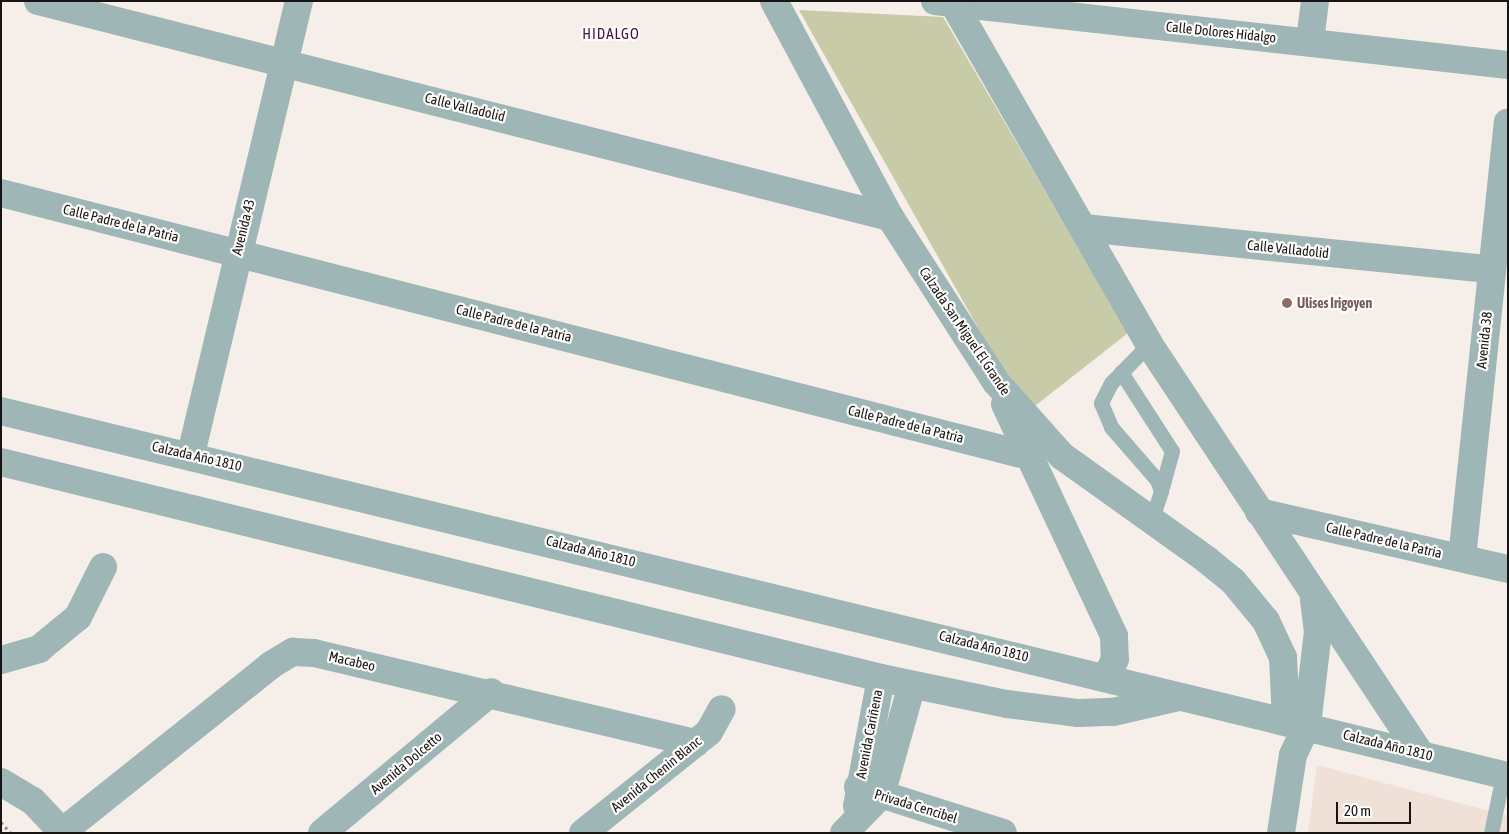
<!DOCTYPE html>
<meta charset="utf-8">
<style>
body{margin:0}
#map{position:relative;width:1509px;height:834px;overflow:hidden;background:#f6eee9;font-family:"Asap Condensed",sans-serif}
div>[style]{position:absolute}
.built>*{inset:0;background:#f0e1d8}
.green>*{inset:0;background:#c7cba8}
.path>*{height:3px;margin-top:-1.5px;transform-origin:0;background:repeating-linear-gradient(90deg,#95908c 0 2.5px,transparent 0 6.5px)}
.service>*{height:15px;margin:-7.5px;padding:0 7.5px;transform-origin:7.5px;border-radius:7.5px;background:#9fb6b6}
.minor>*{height:28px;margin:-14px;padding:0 14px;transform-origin:14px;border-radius:14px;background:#9fb6b6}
.tertiary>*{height:28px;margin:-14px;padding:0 14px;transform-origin:14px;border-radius:14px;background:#9fb6b6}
.dots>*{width:14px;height:14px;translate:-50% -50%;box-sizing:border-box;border:2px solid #fefdfb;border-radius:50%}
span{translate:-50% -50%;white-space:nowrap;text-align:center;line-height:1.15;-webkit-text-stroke:4.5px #fefdfb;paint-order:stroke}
.street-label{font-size:14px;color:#171413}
.education-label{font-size:14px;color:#785e54;font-weight:700}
.left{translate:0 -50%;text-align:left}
.neighbourhood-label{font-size:15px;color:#441242;letter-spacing:1px}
.frame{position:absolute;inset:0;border:2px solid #171413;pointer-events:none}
.scale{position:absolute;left:1336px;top:802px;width:75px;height:22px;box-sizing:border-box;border:2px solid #171413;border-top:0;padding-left:6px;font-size:15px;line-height:18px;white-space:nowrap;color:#171413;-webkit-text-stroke:4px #fefdfb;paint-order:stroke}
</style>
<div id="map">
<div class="built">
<i style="clip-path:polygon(1317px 765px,1508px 816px,1508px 833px,1308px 833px)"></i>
</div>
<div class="green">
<i style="clip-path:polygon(799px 10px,943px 17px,1128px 333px,1026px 413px)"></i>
</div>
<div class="path">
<i style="left:1px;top:822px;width:15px;rotate:48deg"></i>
</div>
<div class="service">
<i style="left:1149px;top:344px;width:54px;rotate:134.3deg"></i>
<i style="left:1111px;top:383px;width:22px;rotate:117deg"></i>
<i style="left:1101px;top:403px;width:26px;rotate:67deg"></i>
<i style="left:1111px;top:427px;width:70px;rotate:49deg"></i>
<i style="left:1157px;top:480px;width:12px;rotate:70deg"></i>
<i style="left:1161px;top:491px;width:32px;rotate:108deg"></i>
<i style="left:1121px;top:372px;width:94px;rotate:57.2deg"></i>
<i style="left:1172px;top:451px;width:41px;rotate:105.4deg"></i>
<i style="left:1491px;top:833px;width:59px;rotate:-78.3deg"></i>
</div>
<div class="minor">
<i style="left:38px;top:1px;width:879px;rotate:14.23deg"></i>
<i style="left:935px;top:1px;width:577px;rotate:6.37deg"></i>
<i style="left:1310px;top:41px;width:40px;rotate:-82.9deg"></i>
<i style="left:1px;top:193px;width:1057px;rotate:14.35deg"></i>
<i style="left:1084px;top:228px;width:409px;rotate:5.8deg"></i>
<i style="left:191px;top:454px;width:466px;rotate:-76.6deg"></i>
<i style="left:1259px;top:512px;width:255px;rotate:12.9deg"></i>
<i style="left:1462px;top:558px;width:438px;rotate:-84deg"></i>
<i style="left:1px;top:660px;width:40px;rotate:-16deg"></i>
<i style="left:39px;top:649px;width:50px;rotate:-39.4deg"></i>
<i style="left:78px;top:617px;width:56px;rotate:-63.4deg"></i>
<i style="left:1px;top:782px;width:37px;rotate:31deg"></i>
<i style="left:33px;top:801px;width:44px;rotate:46.8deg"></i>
<i style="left:858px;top:787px;width:152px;rotate:17.6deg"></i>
<i style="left:857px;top:806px;width:130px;rotate:-79.4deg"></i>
<i style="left:62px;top:832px;width:268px;rotate:-38.6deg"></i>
<i style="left:271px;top:665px;width:26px;rotate:-31deg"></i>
<i style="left:293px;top:652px;width:21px;rotate:3deg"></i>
<i style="left:314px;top:653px;width:392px;rotate:13.3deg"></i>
<i style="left:322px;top:833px;width:220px;rotate:-39.8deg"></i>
<i style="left:583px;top:833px;width:161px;rotate:-38.7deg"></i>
<i style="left:709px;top:732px;width:26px;rotate:-61deg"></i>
<i style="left:844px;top:833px;width:53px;rotate:-45.8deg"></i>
<i style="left:881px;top:795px;width:114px;rotate:-74.3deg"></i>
<i style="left:1281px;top:833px;width:79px;rotate:-81.3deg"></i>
<i style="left:1293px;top:755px;width:33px;rotate:-65deg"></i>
</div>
<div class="tertiary">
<i style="left:774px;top:1px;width:245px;rotate:61.8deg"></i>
<i style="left:890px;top:217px;width:196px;rotate:57.3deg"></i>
<i style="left:996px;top:382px;width:99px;rotate:48.3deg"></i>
<i style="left:1062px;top:456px;width:178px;rotate:35.6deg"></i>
<i style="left:1207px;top:560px;width:33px;rotate:39deg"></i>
<i style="left:1233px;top:581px;width:52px;rotate:50.5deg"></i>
<i style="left:1266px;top:621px;width:40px;rotate:65deg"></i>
<i style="left:1283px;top:657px;width:64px;rotate:87.3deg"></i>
<i style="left:952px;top:1px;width:396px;rotate:60.1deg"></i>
<i style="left:1149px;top:344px;width:489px;rotate:56.5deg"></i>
<i style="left:1005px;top:404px;width:256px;rotate:64.8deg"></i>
<i style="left:1114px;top:636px;width:23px;rotate:88deg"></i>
<i style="left:1115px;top:659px;width:19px;rotate:115deg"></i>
<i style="left:1px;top:411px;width:1551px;rotate:13.62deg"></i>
<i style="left:1px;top:462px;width:906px;rotate:13.79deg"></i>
<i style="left:881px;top:678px;width:129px;rotate:11.7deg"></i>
<i style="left:1007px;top:704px;width:72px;rotate:7.2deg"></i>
<i style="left:1078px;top:713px;width:35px;rotate:-2deg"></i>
<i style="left:1113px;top:712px;width:68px;rotate:-12.8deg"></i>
<i style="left:1307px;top:725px;width:94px;rotate:-83.3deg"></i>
<i style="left:1318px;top:632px;width:34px;rotate:-97deg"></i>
</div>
<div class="dots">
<i style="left:1287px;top:303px;background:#8d6e63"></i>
</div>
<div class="street-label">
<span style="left:1221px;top:32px;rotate:6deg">Calle Dolores Hidalgo</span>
<span style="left:465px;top:107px;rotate:14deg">Calle Valladolid</span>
<span style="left:121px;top:223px;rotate:14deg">Calle Padre de la Patria</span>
<span style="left:243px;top:227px;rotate:-76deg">Avenida 43</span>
<span style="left:1288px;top:249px;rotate:6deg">Calle Valladolid</span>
<span style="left:514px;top:323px;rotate:14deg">Calle Padre de la Patria</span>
<span style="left:965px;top:331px;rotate:56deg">Calzada San Miguel El Grande</span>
<span style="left:1484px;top:340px;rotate:-84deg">Avenida 38</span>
<span style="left:906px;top:424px;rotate:14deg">Calle Padre de la Patria</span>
<span style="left:197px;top:456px;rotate:13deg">Calzada Año 1810</span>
<span style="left:1384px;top:540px;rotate:13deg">Calle Padre de la Patria</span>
<span style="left:591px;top:551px;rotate:14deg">Calzada Año 1810</span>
<span style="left:984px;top:646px;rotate:14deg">Calzada Año 1810</span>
<span style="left:352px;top:661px;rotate:13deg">Macabeo</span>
<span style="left:869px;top:734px;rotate:-79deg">Avenida Cariñena</span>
<span style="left:1388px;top:745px;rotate:14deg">Calzada Año 1810</span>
<span style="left:406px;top:763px;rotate:-40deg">Avenida Dolcetto</span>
<span style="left:656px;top:774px;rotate:-39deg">Avenida Chenin Blanc</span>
<span style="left:916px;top:806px;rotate:17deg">Privada Cencibel</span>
</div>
<div class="education-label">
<span class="left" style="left:1297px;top:303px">Ulises Irigoyen</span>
</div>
<div class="neighbourhood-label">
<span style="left:611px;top:34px">HIDALGO</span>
</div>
<div class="frame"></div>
<div class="scale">20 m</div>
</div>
